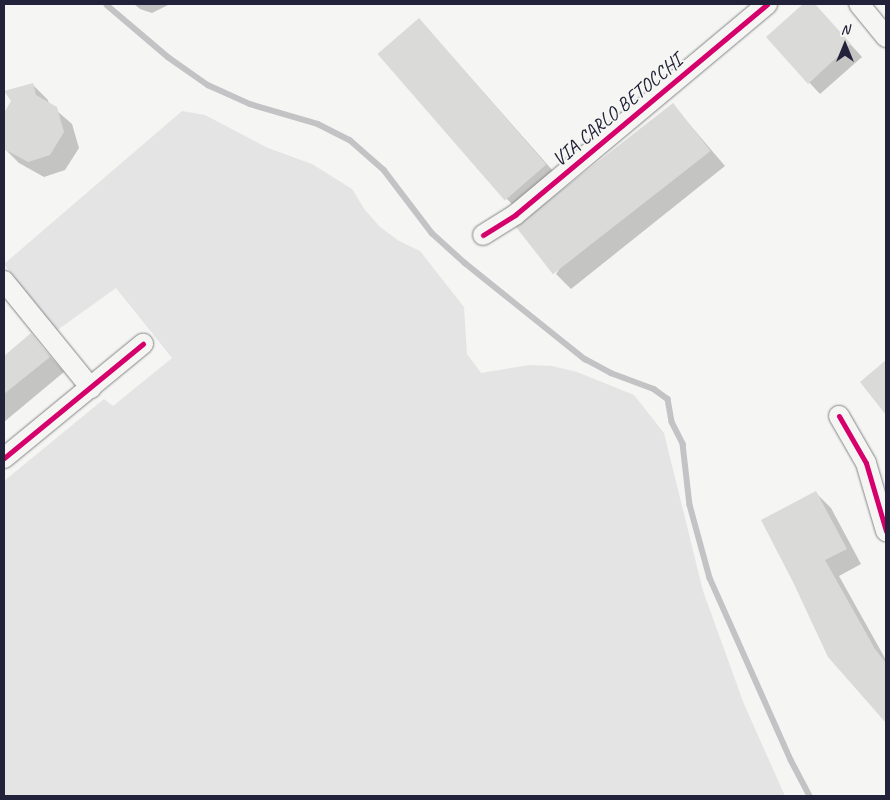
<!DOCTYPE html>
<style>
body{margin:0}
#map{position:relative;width:890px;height:800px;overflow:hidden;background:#f5f5f3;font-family:Caveat,sans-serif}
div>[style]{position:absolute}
.green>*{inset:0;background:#e4e4e4}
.shadow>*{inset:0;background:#0003}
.stream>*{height:5.5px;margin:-2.75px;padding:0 2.75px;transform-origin:2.75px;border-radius:2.75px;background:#c3c3c6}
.building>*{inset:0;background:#dadad9;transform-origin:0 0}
.roads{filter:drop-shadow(0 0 1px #858589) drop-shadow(0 0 1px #858589)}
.street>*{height:20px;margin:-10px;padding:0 10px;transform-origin:10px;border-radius:10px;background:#f5f5f3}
.cycleway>*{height:5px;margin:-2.5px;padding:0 2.5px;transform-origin:2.5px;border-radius:2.5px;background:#d6006c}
span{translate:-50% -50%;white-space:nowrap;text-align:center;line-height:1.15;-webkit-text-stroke:4px #f6f6f2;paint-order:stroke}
.street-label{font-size:20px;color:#22223b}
.frame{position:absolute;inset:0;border:5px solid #22223b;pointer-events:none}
.north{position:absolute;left:820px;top:20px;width:50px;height:50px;-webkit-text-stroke:4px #f6f6f2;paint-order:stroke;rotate:0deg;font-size:14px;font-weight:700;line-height:20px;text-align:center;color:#22223b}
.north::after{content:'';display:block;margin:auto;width:18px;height:22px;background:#22223b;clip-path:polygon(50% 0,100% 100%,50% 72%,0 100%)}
</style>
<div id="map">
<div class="green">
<i style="clip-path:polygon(182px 111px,205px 115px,268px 148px,312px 164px,352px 189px,365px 210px,380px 227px,399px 241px,420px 251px,464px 307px,467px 354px,481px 373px,530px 365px,552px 366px,577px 372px,634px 395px,664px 433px,703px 591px,744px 704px,785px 796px,4px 796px,4px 481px,104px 399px,113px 406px,172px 358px,116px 288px,56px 331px,4px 264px)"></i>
</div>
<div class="shadow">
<i style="clip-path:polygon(134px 4px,170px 4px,152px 13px,140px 9px)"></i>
<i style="clip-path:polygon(805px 4px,814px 4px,862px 57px,820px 94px,767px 37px)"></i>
<i style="clip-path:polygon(419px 19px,561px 180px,522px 214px,507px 199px)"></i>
<i style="clip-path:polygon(33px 85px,48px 100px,49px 104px,72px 124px,79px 148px,65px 170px,44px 177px,19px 163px,4px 148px,4px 115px,12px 100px)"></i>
<i style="clip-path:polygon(673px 105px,725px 166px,571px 289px,556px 274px)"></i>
<i style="clip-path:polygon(31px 335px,64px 372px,4px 422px,4px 357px)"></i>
<i style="clip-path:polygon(886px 362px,886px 413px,861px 382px)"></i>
<i style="clip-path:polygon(816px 493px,831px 508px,861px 564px,839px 576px,886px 660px,886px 721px,829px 656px)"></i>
</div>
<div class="stream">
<i style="left:107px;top:5px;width:80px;rotate:40.4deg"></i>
<i style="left:168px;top:57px;width:49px;rotate:35deg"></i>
<i style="left:208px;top:85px;width:46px;rotate:24.3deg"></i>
<i style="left:250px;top:104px;width:71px;rotate:16.4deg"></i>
<i style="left:318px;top:124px;width:36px;rotate:27deg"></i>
<i style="left:350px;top:140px;width:45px;rotate:41.4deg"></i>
<i style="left:384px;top:170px;width:79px;rotate:52.7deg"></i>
<i style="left:432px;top:233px;width:45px;rotate:42.3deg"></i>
<i style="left:465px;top:263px;width:154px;rotate:38.7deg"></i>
<i style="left:585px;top:359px;width:30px;rotate:28deg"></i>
<i style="left:611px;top:373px;width:46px;rotate:20.4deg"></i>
<i style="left:654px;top:389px;width:17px;rotate:36deg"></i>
<i style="left:668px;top:399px;width:23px;rotate:80deg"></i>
<i style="left:672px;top:422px;width:25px;rotate:63deg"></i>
<i style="left:683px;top:444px;width:61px;rotate:83.5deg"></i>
<i style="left:690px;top:505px;width:76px;rotate:74.7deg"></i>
<i style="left:710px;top:578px;width:199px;rotate:66deg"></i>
<i style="left:791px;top:760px;width:41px;rotate:62.2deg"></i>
</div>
<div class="building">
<i style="clip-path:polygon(803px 4px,815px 4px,851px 44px,808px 84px,766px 37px)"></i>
<i style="left:419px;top:18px;width:194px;height:55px;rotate:49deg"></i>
<i style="clip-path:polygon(33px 83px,36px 95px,57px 107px,64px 132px,50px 155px,28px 162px,4px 149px,4px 113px,11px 101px,4px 91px)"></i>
<i style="left:673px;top:103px;width:61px;height:200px;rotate:52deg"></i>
<i style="clip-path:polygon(31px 333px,50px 357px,4px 394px,4px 356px)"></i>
<i style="clip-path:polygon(886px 360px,886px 415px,860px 382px)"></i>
<i style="clip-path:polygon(816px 491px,847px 549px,825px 560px,875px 649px,886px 663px,886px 723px,828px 657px,793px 582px,761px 520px)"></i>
</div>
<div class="roads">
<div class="street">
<i style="left:859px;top:4px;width:43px;rotate:50.7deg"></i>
<i style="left:483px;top:235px;width:38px;rotate:-32deg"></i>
<i style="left:515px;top:215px;width:329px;rotate:-39.9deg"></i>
<i style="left:4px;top:281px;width:138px;rotate:50.9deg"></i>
<i style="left:839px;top:416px;width:54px;rotate:60.1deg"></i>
<i style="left:866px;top:463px;width:71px;rotate:73.6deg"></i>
<i style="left:4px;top:458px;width:180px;rotate:-39.4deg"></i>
</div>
</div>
<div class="cycleway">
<i style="left:483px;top:235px;width:38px;rotate:-32deg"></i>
<i style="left:515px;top:215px;width:329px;rotate:-39.9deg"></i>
<i style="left:839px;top:416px;width:54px;rotate:60.1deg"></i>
<i style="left:866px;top:463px;width:71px;rotate:73.6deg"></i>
<i style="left:4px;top:458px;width:180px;rotate:-39.4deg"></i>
</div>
<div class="street-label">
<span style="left:617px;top:110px;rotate:-40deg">VIA CARLO BETOCCHI</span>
</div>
<div class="frame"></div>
<div class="north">N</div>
</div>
